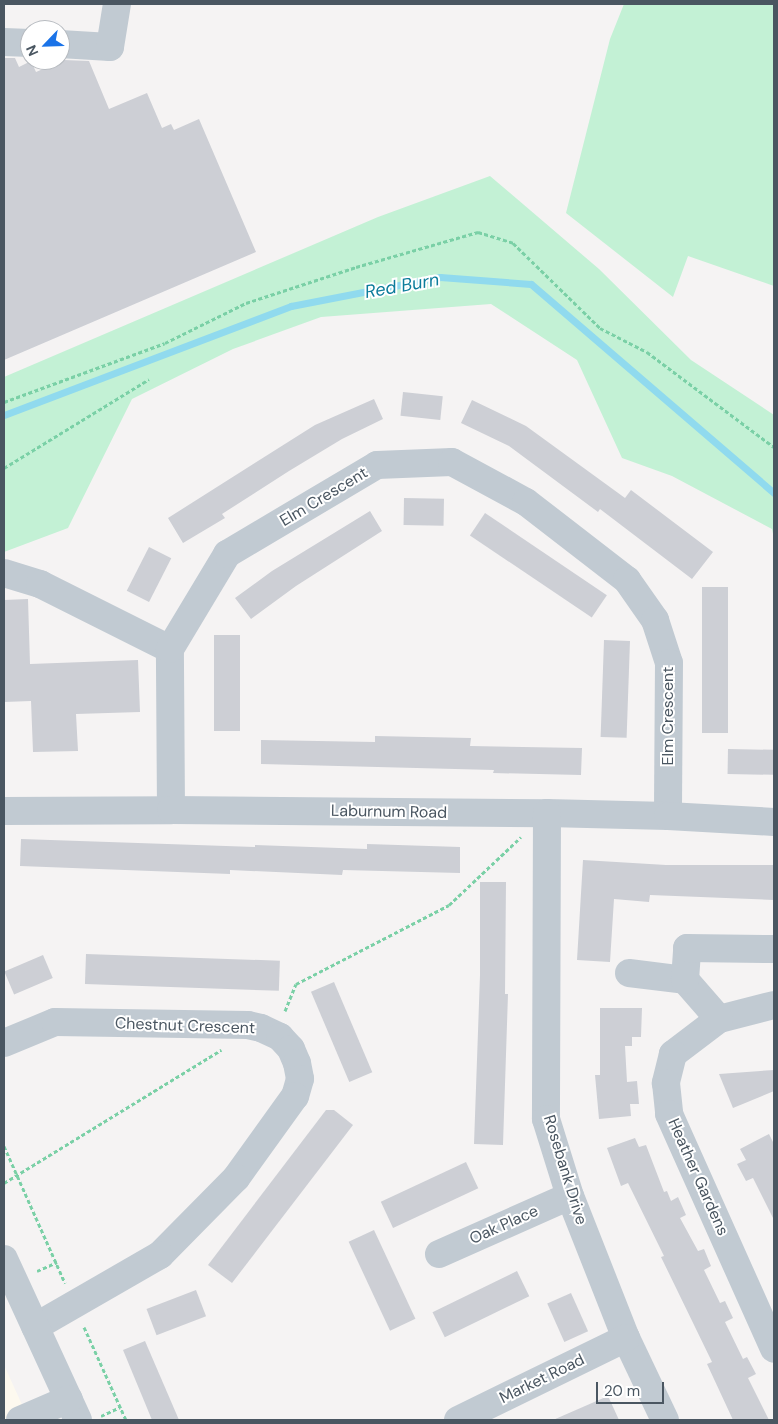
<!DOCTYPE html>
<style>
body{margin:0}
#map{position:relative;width:778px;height:1424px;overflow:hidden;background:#f5f3f3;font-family:"DM Sans",sans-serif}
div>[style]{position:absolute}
.commercial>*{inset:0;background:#fdf9ef}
.green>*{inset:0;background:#c3f1d5}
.stream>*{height:7px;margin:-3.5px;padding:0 3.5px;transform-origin:3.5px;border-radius:3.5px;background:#90daee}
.building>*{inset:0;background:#cdcfd5;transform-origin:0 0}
.path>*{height:3px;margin-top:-1.5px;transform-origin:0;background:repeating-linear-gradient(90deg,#7ad0a6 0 4px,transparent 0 6.5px)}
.minor>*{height:28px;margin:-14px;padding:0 14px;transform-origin:14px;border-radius:14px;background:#c1cad2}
span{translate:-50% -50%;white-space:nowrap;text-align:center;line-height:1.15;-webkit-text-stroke:4px #fff;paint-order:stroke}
.street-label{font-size:16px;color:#4a5661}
.water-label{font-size:18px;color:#0c7c9b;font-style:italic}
.frame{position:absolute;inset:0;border:5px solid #4a5661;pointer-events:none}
.north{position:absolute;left:20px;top:20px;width:50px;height:50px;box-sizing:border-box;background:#fff;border:1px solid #b7bbc0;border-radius:50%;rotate:246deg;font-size:14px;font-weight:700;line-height:20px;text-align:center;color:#4a5661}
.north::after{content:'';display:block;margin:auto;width:18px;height:22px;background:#1a73e8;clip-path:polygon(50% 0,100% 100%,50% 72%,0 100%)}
.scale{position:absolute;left:596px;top:1382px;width:68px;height:22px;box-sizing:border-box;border:2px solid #4a5661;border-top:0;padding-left:6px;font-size:15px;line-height:18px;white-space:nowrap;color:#4a5661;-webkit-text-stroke:4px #fff;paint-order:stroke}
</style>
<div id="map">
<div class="commercial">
<i style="clip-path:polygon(4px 1365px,29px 1420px,4px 1420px)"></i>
</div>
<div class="green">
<i style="clip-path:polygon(624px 4px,774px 4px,774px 286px,688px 256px,673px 297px,566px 213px,610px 39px)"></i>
<i style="clip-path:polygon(490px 176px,599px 269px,691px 360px,774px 415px,774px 539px,772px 529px,672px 476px,622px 458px,577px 360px,491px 304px,321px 317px,233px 349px,132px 399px,68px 528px,4px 552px,4px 377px,378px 217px)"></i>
</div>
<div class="stream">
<i style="left:4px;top:415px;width:307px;rotate:-20.8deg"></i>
<i style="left:291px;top:306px;width:152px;rotate:-11deg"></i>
<i style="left:440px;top:277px;width:91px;rotate:4.4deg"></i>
<i style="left:531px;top:284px;width:321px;rotate:40.7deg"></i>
</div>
<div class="building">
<i style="clip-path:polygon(4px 58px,15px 58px,19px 67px,31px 61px,36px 72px,64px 60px,89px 61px,109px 109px,147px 93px,162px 128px,171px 124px,174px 130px,199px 119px,256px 252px,4px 360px)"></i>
<i style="left:403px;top:392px;width:40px;height:24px;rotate:6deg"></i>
<i style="clip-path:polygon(374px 399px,383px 419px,342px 439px,289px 471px,222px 514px,225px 518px,183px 543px,168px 518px,315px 425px)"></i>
<i style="clip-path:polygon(472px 400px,526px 426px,625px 498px,631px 490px,713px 552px,692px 579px,600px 509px,598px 512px,509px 446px,461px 423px)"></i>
<i style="left:404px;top:498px;width:40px;height:27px;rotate:1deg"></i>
<i style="clip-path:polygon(370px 511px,382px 531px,296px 586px,251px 619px,235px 598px,272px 571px)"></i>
<i style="left:485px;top:513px;width:147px;height:27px;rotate:34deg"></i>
<i style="left:149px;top:547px;width:25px;height:49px;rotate:27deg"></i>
<i style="left:702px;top:587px;width:26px;height:146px"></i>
<i style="clip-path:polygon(28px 599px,30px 664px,138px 660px,140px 712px,76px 714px,78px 751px,33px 752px,31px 701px,4px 702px,4px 600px)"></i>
<i style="left:214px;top:635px;width:26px;height:96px"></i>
<i style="left:604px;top:640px;width:26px;height:97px;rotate:2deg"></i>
<i style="clip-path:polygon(375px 736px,471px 738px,470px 746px,582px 748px,581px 775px,493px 773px,494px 770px,261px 764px,261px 740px,375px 742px)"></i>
<i style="left:728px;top:749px;width:46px;height:25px;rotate:1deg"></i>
<i style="clip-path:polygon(21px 839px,255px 847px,255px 845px,367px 849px,367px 844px,460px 847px,460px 873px,343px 870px,342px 875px,230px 870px,230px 874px,20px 866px)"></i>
<i style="clip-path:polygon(583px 860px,666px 865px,774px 865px,774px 900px,650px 895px,649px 902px,614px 899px,610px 962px,577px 960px)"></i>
<i style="clip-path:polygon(480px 882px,506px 882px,505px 994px,508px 994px,503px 1145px,474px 1144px,480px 975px)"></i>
<i style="left:86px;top:954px;width:194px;height:30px;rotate:2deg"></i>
<i style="left:43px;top:955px;width:25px;height:42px;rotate:67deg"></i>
<i style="left:334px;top:982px;width:98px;height:25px;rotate:67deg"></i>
<i style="clip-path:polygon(600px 1008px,642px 1008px,641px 1037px,632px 1037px,632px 1046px,625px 1046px,627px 1082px,637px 1081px,639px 1104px,630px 1104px,631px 1116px,599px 1119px,595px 1075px,600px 1075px)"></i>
<i style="clip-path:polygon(774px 1070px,774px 1091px,733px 1108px,719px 1074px)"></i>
<i style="clip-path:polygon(326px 1110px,334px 1110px,353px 1125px,232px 1283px,208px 1265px)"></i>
<i style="clip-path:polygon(769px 1134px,774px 1144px,774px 1220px,753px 1178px,746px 1181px,737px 1164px,746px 1160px,740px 1149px)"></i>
<i style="clip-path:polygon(635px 1138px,639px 1147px,646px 1145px,664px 1192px,667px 1191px,671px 1201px,678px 1197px,686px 1215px,680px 1218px,698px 1251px,704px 1249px,711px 1266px,704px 1270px,720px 1303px,725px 1301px,733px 1318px,725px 1322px,743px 1359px,747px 1357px,756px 1374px,748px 1378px,769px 1420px,733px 1420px,707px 1364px,712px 1362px,661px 1257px,664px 1256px,628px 1183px,621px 1186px,607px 1148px)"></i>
<i style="left:466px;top:1162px;width:29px;height:94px;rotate:65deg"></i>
<i style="left:374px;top:1230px;width:98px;height:28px;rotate:65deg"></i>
<i style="left:517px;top:1271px;width:28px;height:94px;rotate:64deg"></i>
<i style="left:196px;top:1290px;width:28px;height:53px;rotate:69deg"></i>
<i style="left:571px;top:1293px;width:42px;height:26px;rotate:66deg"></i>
<i style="clip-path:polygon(145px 1341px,179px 1420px,152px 1420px,123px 1350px)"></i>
<i style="clip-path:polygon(608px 1396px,619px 1420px,553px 1420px)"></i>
</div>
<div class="path">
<i style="left:4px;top:402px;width:171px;rotate:-20.1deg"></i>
<i style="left:165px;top:343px;width:90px;rotate:-26.3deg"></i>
<i style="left:246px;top:303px;width:116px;rotate:-18.1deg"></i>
<i style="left:356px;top:267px;width:127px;rotate:-16deg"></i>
<i style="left:478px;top:232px;width:37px;rotate:17deg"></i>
<i style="left:513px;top:243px;width:122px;rotate:44.3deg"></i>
<i style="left:600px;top:328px;width:53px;rotate:27.1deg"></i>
<i style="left:647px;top:352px;width:159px;rotate:36.8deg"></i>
<i style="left:4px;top:468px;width:170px;rotate:-31.5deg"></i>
<i style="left:285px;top:1011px;width:29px;rotate:-68deg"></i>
<i style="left:296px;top:984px;width:172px;rotate:-27.3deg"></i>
<i style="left:449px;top:905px;width:99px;rotate:-43.4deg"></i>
<i style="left:4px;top:1146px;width:150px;rotate:66deg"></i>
<i style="left:4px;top:1183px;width:255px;rotate:-31.5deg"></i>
<i style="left:37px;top:1271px;width:22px;rotate:-24deg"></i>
<i style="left:84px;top:1327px;width:102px;rotate:65.7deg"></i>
<i style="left:101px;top:1416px;width:21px;rotate:-25deg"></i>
</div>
<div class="minor">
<i style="left:4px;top:42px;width:26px;rotate:2deg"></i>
<i style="left:60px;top:44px;width:50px;rotate:3.4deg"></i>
<i style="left:110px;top:47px;width:44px;rotate:-80.8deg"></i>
<i style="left:4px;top:573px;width:38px;rotate:17deg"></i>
<i style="left:40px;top:584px;width:145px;rotate:26.6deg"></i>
<i style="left:171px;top:810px;width:161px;rotate:-90.4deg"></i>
<i style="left:170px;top:649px;width:111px;rotate:-59deg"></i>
<i style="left:227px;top:554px;width:174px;rotate:-30.7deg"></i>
<i style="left:377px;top:465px;width:75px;rotate:-2.3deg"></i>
<i style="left:452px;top:462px;width:84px;rotate:28.4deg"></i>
<i style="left:526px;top:502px;width:128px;rotate:37.7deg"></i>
<i style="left:627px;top:580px;width:49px;rotate:55deg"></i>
<i style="left:655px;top:620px;width:45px;rotate:72deg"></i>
<i style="left:669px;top:663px;width:153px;rotate:90.4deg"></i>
<i style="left:4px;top:811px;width:167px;rotate:-0.3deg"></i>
<i style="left:171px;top:810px;width:376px;rotate:0.5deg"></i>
<i style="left:547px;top:813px;width:121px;rotate:1.4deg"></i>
<i style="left:668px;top:816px;width:106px;rotate:3.2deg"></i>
<i style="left:547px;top:813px;width:306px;rotate:90.2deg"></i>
<i style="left:546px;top:1119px;width:81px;rotate:72.7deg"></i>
<i style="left:570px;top:1196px;width:153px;rotate:68.5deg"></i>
<i style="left:626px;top:1338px;width:91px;rotate:64.6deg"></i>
<i style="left:629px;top:973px;width:56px;rotate:7.1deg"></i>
<i style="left:774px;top:1005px;width:57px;rotate:165.7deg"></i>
<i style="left:719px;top:1019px;width:58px;rotate:142.7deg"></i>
<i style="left:673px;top:1054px;width:30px;rotate:104deg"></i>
<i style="left:666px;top:1083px;width:31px;rotate:84deg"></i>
<i style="left:669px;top:1114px;width:257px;rotate:65.9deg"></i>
<i style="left:719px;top:1019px;width:52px;rotate:-131.1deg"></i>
<i style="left:685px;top:980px;width:32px;rotate:-86deg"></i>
<i style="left:687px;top:948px;width:87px;rotate:0.7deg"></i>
<i style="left:4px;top:1043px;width:55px;rotate:-22.4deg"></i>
<i style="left:55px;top:1022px;width:193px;rotate:0.9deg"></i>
<i style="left:248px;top:1025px;width:13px;rotate:13deg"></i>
<i style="left:261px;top:1028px;width:21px;rotate:25deg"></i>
<i style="left:280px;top:1037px;width:16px;rotate:47deg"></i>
<i style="left:291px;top:1049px;width:15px;rotate:67deg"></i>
<i style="left:297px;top:1063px;width:16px;rotate:79deg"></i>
<i style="left:300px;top:1079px;width:18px;rotate:106deg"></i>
<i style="left:295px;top:1096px;width:101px;rotate:125.7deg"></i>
<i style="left:236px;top:1178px;width:108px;rotate:134.6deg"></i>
<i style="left:160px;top:1255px;width:144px;rotate:150.1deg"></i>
<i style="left:439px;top:1254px;width:143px;rotate:-23.9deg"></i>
<i style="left:4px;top:1259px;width:177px;rotate:65.3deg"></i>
<i style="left:20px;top:1420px;width:53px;rotate:-23.2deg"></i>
<i style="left:458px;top:1420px;width:187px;rotate:-26deg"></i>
</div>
<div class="street-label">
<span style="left:324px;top:497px;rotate:-31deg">Elm Crescent</span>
<span style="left:668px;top:716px;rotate:-90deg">Elm Crescent</span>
<span style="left:389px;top:812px;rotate:1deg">Laburnum Road</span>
<span style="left:185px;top:1026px;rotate:2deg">Chestnut Crescent</span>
<span style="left:565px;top:1170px;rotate:73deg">Rosebank Drive</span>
<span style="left:698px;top:1177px;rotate:66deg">Heather Gardens</span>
<span style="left:504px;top:1225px;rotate:-24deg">Oak Place</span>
<span style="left:542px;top:1379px;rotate:-26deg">Market Road</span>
</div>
<div class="water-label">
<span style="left:402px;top:286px;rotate:-10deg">Red Burn</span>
</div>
<div class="frame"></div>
<div class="north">N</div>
<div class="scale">20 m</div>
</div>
